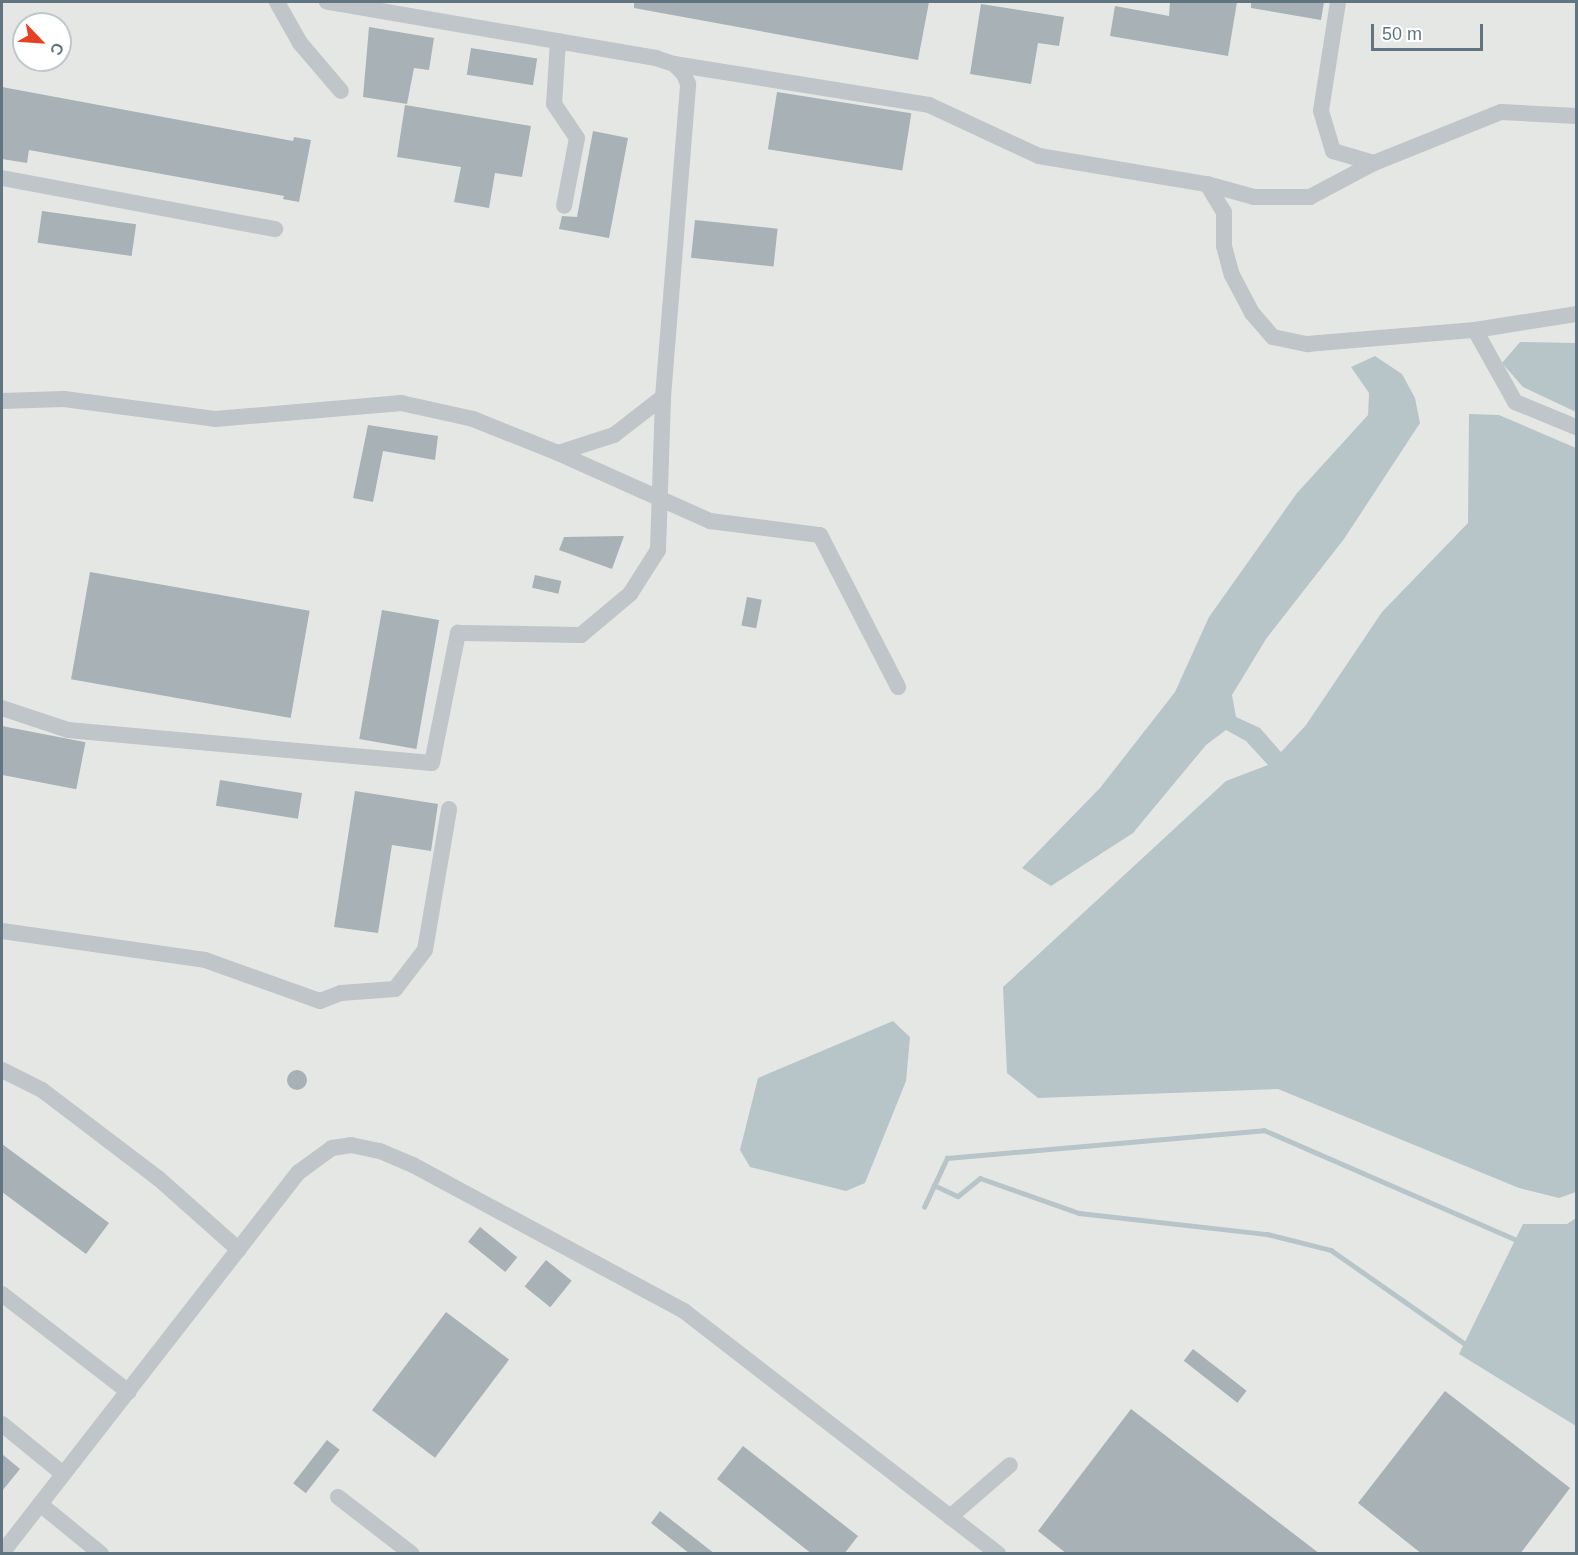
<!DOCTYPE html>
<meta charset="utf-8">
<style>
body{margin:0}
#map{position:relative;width:1578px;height:1555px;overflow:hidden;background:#f7f7f4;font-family:Helvetica,sans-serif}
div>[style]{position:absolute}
.built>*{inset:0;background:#e5e7e5}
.water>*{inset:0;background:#b7c5c8}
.stream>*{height:4.5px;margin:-2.25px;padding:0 2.25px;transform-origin:2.25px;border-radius:2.25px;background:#b7c5c8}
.building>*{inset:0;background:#a7b1b6;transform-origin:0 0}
.round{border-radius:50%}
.minor>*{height:16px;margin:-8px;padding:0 8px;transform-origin:8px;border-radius:8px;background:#bfc5c8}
span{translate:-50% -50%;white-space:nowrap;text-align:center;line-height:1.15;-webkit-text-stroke:6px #fff;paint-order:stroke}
.frame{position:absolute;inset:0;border:3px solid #617580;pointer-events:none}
.north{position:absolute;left:12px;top:12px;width:60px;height:60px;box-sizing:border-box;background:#fff;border:2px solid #c0c8cc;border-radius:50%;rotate:115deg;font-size:16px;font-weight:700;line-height:24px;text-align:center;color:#617580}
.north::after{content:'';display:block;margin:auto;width:21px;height:27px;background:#e74124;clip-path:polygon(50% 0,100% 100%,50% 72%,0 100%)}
.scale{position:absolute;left:1371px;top:24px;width:112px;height:27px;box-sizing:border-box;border:3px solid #617580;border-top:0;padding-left:8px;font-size:18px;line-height:21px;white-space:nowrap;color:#617580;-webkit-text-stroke:4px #fff;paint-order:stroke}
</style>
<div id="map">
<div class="built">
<i style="clip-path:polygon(evenodd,2px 2px,1576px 2px,1576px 1553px,2px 1553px,2px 2px,24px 24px,60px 24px,60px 60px,24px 60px,24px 24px)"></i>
</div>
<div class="water">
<i style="clip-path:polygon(1520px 342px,1576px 343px,1576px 412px,1523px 387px,1502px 363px)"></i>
<i style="clip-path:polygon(1375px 356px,1402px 374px,1415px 398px,1420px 423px,1344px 539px,1266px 639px,1232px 695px,1236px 717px,1260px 728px,1281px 752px,1306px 725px,1382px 612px,1468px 523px,1469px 414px,1499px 415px,1576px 448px,1576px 1192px,1559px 1198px,1519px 1188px,1278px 1089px,1038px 1098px,1007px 1073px,1003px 987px,1226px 781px,1268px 765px,1246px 741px,1226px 730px,1206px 745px,1133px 833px,1051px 886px,1022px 868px,1100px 788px,1175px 692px,1209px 617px,1297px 493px,1368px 415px,1369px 393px,1351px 367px)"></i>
<i style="clip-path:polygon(893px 1021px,910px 1037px,906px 1081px,865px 1183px,846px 1191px,750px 1167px,740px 1150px,758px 1078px)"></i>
<i style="clip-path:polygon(1576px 1218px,1576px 1426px,1459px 1354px,1523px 1224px,1567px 1224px)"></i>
</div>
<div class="stream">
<i style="left:934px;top:1185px;width:26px;rotate:25deg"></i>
<i style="left:958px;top:1196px;width:28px;rotate:-39deg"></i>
<i style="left:980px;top:1178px;width:105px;rotate:19.5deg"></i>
<i style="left:1079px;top:1213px;width:189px;rotate:6.4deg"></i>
<i style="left:1267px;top:1234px;width:66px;rotate:14deg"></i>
<i style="left:1331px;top:1250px;width:162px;rotate:35deg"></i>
<i style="left:924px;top:1207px;width:54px;rotate:-64.9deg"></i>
<i style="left:947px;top:1158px;width:318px;rotate:-5deg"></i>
<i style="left:1264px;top:1130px;width:274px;rotate:23.5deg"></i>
</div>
<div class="building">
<i style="clip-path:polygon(634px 2px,929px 2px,918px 60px,634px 8px)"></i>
<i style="clip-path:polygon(1170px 2px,1237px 2px,1228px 56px,1110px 36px,1115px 6px,1169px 16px)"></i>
<i style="clip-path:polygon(1251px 2px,1324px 2px,1321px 20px,1251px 8px)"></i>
<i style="clip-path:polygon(981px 4px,1064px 17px,1059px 46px,1038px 43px,1031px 84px,970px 74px)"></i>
<i style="clip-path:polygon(369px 27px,434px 38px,429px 70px,414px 68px,407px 104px,363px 97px)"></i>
<i style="left:471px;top:48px;width:67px;height:27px;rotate:9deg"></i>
<i style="clip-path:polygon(2px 87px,293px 141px,294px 137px,311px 140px,299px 202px,283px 199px,284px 196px,29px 150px,27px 163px,2px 159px)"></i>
<i style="left:777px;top:92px;width:136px;height:58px;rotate:9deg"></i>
<i style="clip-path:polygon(405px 105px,531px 126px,522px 177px,495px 173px,489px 208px,454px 202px,461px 167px,397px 157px)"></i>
<i style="clip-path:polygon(593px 131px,628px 138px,609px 238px,559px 229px,562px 216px,577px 217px)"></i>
<i style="left:42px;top:211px;width:95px;height:32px;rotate:8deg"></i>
<i style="left:695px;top:220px;width:83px;height:38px;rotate:6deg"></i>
<i style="clip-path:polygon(368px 425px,438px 436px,435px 460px,383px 451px,373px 502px,353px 498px)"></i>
<i style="clip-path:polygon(624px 536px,612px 569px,559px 550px,564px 537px)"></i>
<i style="left:90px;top:572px;width:223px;height:109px;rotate:10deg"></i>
<i style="left:535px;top:575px;width:27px;height:13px;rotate:13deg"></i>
<i style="left:747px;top:597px;width:15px;height:29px;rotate:11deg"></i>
<i style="left:382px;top:610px;width:58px;height:131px;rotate:10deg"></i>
<i style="left:2px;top:726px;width:85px;height:48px;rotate:11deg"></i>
<i style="left:220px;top:780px;width:83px;height:26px;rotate:9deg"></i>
<i style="clip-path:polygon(355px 791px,438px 804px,431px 851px,392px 845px,378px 933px,334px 927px)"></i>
<i class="round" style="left:287px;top:1070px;width:20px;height:20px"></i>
<i style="clip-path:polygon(2px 1144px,109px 1223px,86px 1254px,2px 1192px)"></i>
<i style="left:480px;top:1227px;width:48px;height:19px;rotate:39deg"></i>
<i style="left:546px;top:1260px;width:33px;height:34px;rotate:39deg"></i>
<i style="left:446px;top:1312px;width:79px;height:123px;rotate:37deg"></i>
<i style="left:1193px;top:1349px;width:68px;height:15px;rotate:38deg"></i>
<i style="clip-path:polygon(1445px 1391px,1570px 1488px,1520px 1554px,1422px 1554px,1358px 1503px)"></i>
<i style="clip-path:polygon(1131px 1409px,1320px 1554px,1067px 1554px,1038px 1531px)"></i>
<i style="left:327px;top:1440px;width:16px;height:55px;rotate:38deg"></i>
<i style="clip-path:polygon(743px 1446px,858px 1536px,844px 1554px,812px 1554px,717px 1479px)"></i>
<i style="clip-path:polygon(2px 1454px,20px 1469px,2px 1491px)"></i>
<i style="clip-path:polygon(660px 1511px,715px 1554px,690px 1554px,651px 1523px)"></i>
</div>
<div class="minor">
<i style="left:277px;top:2px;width:47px;rotate:60.7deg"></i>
<i style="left:300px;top:43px;width:63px;rotate:49.5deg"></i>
<i style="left:1338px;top:2px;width:110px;rotate:98.9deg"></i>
<i style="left:1321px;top:111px;width:42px;rotate:73.3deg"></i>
<i style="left:1333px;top:151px;width:43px;rotate:16.3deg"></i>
<i style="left:1374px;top:163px;width:137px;rotate:-21.9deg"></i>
<i style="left:1501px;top:112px;width:75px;rotate:3.1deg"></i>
<i style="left:558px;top:41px;width:63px;rotate:93.6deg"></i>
<i style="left:554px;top:104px;width:41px;rotate:55.9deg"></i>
<i style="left:577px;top:138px;width:69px;rotate:100.8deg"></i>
<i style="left:674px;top:64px;width:258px;rotate:9.1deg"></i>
<i style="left:929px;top:105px;width:121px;rotate:24.9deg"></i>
<i style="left:1039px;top:156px;width:170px;rotate:9.5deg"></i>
<i style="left:1374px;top:163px;width:72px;rotate:152deg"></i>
<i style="left:1310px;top:197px;width:56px;rotate:180deg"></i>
<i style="left:1254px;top:197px;width:49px;rotate:-164.5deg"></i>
<i style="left:1207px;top:184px;width:33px;rotate:59deg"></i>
<i style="left:1224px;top:212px;width:34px;rotate:90deg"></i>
<i style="left:1224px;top:246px;width:30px;rotate:75deg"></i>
<i style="left:1232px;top:275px;width:43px;rotate:62.2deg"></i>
<i style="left:1252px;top:313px;width:32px;rotate:49deg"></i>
<i style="left:1273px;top:337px;width:35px;rotate:12deg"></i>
<i style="left:1307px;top:344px;width:169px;rotate:-4.8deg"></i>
<i style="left:1475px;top:330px;width:102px;rotate:-9deg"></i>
<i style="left:2px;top:178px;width:278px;rotate:10.6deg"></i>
<i style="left:1475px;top:330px;width:82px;rotate:60.9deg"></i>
<i style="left:1515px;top:402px;width:66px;rotate:22.3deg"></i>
<i style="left:2px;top:401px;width:62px;rotate:-1.8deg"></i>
<i style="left:64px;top:399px;width:152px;rotate:7.5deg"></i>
<i style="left:215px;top:419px;width:187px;rotate:-4.9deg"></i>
<i style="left:401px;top:403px;width:74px;rotate:12.5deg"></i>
<i style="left:473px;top:419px;width:92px;rotate:21.8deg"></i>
<i style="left:558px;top:453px;width:59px;rotate:-17.8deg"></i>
<i style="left:614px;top:435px;width:62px;rotate:-37.8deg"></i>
<i style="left:663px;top:397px;width:314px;rotate:-85.4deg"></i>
<i style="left:688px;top:84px;width:11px;rotate:-112deg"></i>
<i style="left:684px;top:74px;width:14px;rotate:-135deg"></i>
<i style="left:674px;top:64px;width:19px;rotate:-162deg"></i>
<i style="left:656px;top:58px;width:334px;rotate:-170.3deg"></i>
<i style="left:558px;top:453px;width:167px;rotate:24.1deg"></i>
<i style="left:710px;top:521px;width:111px;rotate:7.3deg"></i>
<i style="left:820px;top:535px;width:171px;rotate:62.8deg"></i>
<i style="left:2px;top:708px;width:70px;rotate:18.4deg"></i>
<i style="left:68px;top:730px;width:365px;rotate:5.2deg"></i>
<i style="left:432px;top:763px;width:133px;rotate:-78.7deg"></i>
<i style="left:458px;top:633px;width:123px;rotate:0.9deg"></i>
<i style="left:581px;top:635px;width:64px;rotate:-39.9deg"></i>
<i style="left:630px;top:594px;width:52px;rotate:-57.5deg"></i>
<i style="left:658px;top:550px;width:153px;rotate:-88.1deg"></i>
<i style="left:2px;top:931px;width:205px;rotate:8.1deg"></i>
<i style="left:205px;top:960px;width:122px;rotate:19.6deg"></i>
<i style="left:320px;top:1001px;width:22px;rotate:-21deg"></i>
<i style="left:341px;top:993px;width:54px;rotate:-4.2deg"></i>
<i style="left:395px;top:989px;width:49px;rotate:-52.4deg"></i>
<i style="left:425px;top:950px;width:143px;rotate:-80.3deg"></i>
<i style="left:2px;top:1070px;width:45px;rotate:26.6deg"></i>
<i style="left:42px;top:1090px;width:146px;rotate:37.2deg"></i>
<i style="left:158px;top:1178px;width:108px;rotate:41.6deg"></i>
<i style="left:2px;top:1294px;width:160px;rotate:37.7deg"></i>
<i style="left:2px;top:1424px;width:79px;rotate:39.3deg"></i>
<i style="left:338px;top:1497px;width:93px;rotate:37.6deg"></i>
<i style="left:40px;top:1504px;width:79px;rotate:39.3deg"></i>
<i style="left:950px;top:1517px;width:79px;rotate:-40.9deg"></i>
<i style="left:2px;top:1553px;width:483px;rotate:-52.1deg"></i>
<i style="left:299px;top:1172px;width:41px;rotate:-36deg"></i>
<i style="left:332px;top:1148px;width:19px;rotate:-9deg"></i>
<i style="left:351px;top:1145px;width:30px;rotate:12deg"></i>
<i style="left:380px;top:1151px;width:36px;rotate:23deg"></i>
<i style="left:413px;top:1165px;width:308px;rotate:28.3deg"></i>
<i style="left:684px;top:1311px;width:397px;rotate:37.7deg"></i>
</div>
<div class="frame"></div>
<div class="north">С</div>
<div class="scale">50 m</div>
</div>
